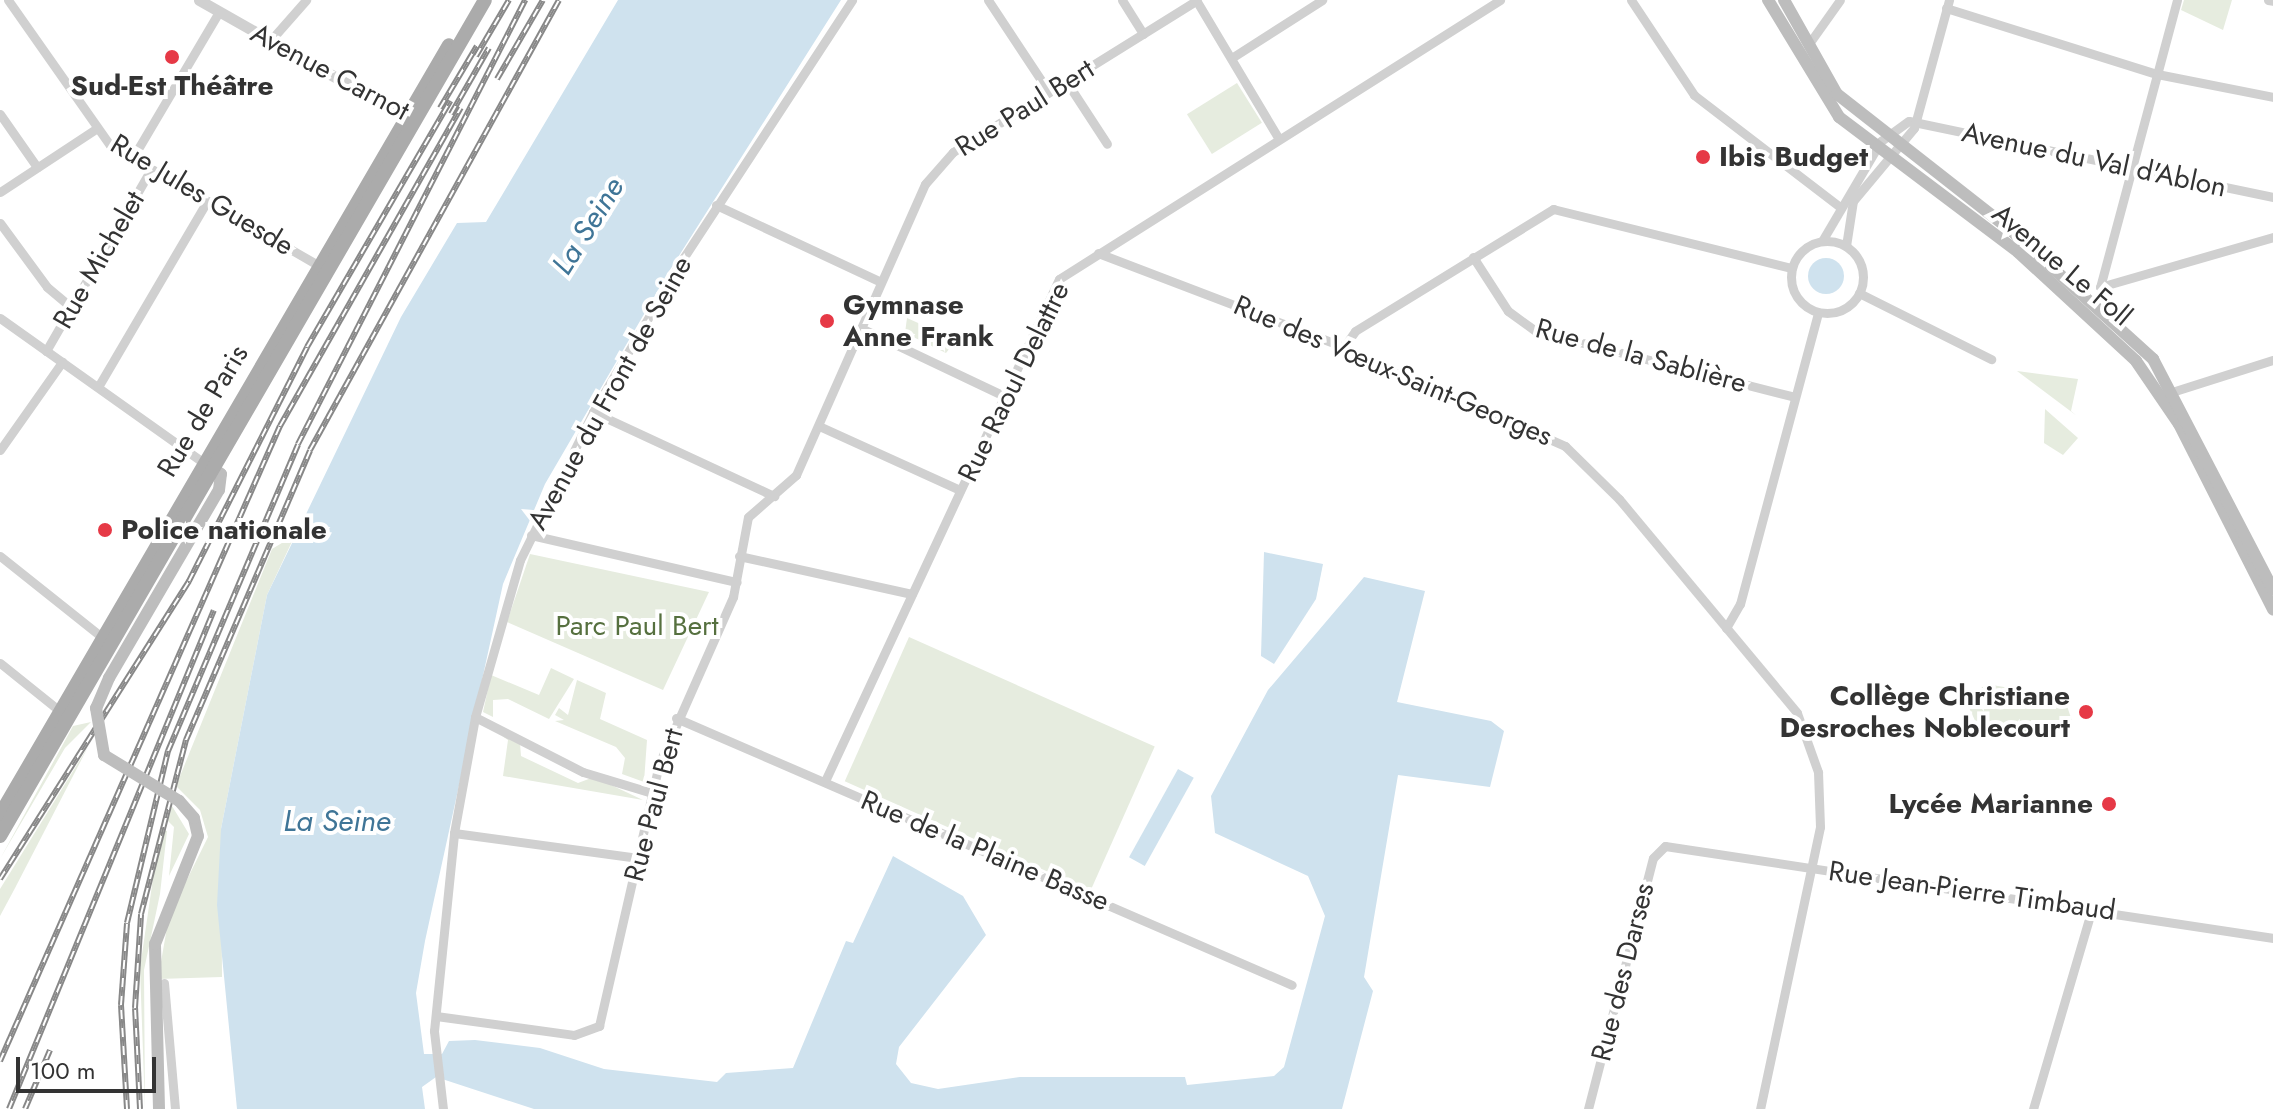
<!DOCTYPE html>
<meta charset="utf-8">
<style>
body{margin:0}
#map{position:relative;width:2273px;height:1109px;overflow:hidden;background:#fff;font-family:Jost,sans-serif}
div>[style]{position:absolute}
.green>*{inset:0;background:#e6ecdf;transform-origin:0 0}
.water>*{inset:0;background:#cfe2ee;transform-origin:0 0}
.round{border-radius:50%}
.minor>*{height:9px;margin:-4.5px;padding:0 4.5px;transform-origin:4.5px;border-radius:4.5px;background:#d0d0d0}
.minor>.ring{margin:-4.5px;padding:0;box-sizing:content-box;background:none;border:9px solid #d0d0d0;border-radius:50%}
.tertiary>*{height:11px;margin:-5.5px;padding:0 5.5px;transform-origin:5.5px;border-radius:5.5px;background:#d0d0d0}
.secondary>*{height:12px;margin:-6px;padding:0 6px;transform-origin:6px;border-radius:6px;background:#bdbdbd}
.primary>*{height:14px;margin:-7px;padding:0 7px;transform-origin:7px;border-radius:7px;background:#ababab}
.rail>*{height:6px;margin-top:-3px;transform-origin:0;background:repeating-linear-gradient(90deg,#fff 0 9px,#888 0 18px);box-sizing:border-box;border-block:2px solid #888}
.secondary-bridge>*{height:12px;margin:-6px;padding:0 6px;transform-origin:6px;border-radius:6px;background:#bdbdbd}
.dots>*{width:22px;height:22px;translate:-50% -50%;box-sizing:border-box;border:4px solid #fff;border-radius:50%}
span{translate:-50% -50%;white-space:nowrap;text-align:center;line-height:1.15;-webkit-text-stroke:8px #fff;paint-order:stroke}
.street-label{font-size:28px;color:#333}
.poi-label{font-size:28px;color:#333;font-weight:700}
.left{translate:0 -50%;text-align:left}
.right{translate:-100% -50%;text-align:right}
.park-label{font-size:28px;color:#56703f}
.water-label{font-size:30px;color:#3f7597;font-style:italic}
.scale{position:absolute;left:16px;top:1057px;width:140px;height:36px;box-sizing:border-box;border:4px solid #333;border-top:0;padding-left:10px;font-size:24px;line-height:28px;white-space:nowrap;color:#333;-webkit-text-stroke:6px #fff;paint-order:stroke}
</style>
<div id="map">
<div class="green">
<i style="clip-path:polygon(2184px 0,2232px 0,2223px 30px,2181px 10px)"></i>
<i style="left:1237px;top:83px;width:47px;height:59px;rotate:58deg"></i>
<i style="clip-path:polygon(907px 318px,956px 340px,946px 353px,905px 333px)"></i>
<i style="clip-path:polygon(2017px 371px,2078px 379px,2071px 411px,2077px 416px)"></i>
<i style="clip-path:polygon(2045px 409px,2078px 438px,2063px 455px,2044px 443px)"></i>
<i style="clip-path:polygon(295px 535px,267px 595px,221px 829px,222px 977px,158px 979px,169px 916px,208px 837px,200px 810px,176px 786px,272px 549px)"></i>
<i style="clip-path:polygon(530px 554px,709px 592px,663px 690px,507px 622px)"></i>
<i style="left:909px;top:637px;width:269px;height:158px;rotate:24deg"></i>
<i style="clip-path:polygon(551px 668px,574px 679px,549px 719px,508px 699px,493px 700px,493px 717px,483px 712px,491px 675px,539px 695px)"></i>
<i style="clip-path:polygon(577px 680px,606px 693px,600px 719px,647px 740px,644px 782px,622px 774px,625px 758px,616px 747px,555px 721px,564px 720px,555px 715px,559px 708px,568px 715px)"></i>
<i style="clip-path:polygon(1986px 684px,2064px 697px,2073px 724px,2056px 737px,1977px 725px,1966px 701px)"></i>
<i style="clip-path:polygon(91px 722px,65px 748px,0 859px,73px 726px)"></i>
<i style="clip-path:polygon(502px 736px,520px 743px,521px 756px,578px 783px,594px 777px,643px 800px,503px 776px,508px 740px)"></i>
<i style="clip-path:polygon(88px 747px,14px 890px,0 916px,0 889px)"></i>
<i style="clip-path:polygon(172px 806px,189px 834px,169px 876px,174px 827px,168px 821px)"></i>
<i style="clip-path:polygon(160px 830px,167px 831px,160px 894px,144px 970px,145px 1109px,140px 968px)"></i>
</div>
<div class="water">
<i style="clip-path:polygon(618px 0,841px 0,668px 273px,545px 484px,503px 584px,425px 941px,416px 993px,424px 1054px,442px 1054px,449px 1041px,475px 1040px,540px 1048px,604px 1069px,717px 1082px,726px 1073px,793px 1068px,846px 941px,853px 943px,893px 856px,963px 896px,986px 935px,899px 1047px,896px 1064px,911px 1083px,938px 1089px,1020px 1077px,1185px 1077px,1187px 1085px,1274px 1076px,1284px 1067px,1325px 916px,1308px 876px,1215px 833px,1211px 796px,1268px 690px,1364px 577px,1425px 591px,1397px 702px,1491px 721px,1504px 731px,1490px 787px,1398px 775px,1364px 977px,1373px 991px,1342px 1109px,534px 1109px,436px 1077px,422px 1087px,425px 1109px,237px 1109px,217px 905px,221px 829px,267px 595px,401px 317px,457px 223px,486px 222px)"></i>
<i class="round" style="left:1808px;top:258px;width:36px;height:36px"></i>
<i style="clip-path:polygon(1264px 552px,1323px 564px,1316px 599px,1274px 664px,1261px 656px)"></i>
<i style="left:1178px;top:769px;width:18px;height:101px;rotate:29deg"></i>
</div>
<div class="minor">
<i style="left:8px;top:0;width:177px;rotate:54.9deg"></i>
<i style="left:110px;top:145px;width:242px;rotate:30deg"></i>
<i style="left:988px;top:0;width:110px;rotate:56.5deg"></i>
<i style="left:1122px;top:0;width:40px;rotate:58deg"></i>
<i style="left:1196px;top:0;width:162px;rotate:59.2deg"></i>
<i style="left:1631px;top:0;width:114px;rotate:56.4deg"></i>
<i style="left:1694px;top:95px;width:184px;rotate:37.5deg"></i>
<i style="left:2177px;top:0;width:297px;rotate:105deg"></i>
<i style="left:2100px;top:287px;width:180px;rotate:-16.1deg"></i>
<i style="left:2268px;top:0;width:5px;rotate:11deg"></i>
<i style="left:1946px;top:8px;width:221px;rotate:17.4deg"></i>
<i style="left:2157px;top:74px;width:118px;rotate:11.2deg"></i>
<i style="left:270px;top:41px;width:55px;rotate:-48.7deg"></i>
<i style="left:1808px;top:45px;width:55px;rotate:-54.6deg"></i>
<i style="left:1233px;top:57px;width:106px;rotate:-32.6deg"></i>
<i style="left:1066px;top:81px;width:75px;rotate:56.9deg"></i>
<i style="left:0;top:114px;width:65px;rotate:55.1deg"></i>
<i style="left:132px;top:159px;width:171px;rotate:-59.4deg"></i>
<i style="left:0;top:192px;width:116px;rotate:-33.4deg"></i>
<i style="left:716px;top:205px;width:180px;rotate:25deg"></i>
<i style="left:0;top:223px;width:79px;rotate:53.7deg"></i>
<i style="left:47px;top:287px;width:33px;rotate:40deg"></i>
<i class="ring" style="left:1791px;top:241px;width:63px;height:63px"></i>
<i style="left:1822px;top:241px;width:116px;rotate:-59.5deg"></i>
<i style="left:1881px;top:141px;width:34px;rotate:-36deg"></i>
<i style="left:1909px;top:121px;width:372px;rotate:11.8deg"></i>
<i style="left:1846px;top:246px;width:46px;rotate:-81.2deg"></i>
<i style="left:1853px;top:201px;width:95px;rotate:-50.1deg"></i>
<i style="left:1914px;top:128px;width:133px;rotate:-74.7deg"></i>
<i style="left:1098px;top:253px;width:255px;rotate:20.9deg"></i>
<i style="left:1336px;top:344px;width:251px;rotate:24deg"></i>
<i style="left:1565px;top:446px;width:76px;rotate:44.5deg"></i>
<i style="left:1619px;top:499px;width:278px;rotate:50.2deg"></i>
<i style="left:1797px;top:713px;width:63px;rotate:70.4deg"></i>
<i style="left:1818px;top:772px;width:55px;rotate:87.9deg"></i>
<i style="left:1820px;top:827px;width:288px;rotate:102deg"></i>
<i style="left:1473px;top:257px;width:64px;rotate:57.1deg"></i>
<i style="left:1508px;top:311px;width:34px;rotate:36deg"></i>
<i style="left:1536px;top:331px;width:266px;rotate:14.3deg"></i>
<i style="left:1859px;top:293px;width:148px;rotate:26.6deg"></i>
<i style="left:0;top:318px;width:249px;rotate:35.4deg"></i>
<i style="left:863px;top:329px;width:156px;rotate:25.4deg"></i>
<i style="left:1344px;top:347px;width:19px;rotate:-55deg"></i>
<i style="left:1355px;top:331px;width:233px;rotate:-31.6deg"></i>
<i style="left:1553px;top:209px;width:246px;rotate:13.9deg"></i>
<i style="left:46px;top:351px;width:210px;rotate:-60deg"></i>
<i style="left:98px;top:387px;width:216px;rotate:-59.6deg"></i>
<i style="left:2175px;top:391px;width:103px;rotate:-17.6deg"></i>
<i style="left:593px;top:412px;width:200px;rotate:24.9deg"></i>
<i style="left:819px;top:426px;width:155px;rotate:24.4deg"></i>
<i style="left:0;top:450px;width:108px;rotate:-54.8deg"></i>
<i style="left:531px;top:535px;width:211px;rotate:12.9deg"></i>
<i style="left:0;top:556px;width:130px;rotate:38.5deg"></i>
<i style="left:739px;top:556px;width:177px;rotate:12.4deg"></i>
<i style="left:1726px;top:628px;width:28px;rotate:-60deg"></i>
<i style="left:1740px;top:604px;width:302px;rotate:-75deg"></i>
<i style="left:0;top:663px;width:77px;rotate:38.7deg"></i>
<i style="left:475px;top:717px;width:121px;rotate:27deg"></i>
<i style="left:583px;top:772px;width:72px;rotate:16.9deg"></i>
<i style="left:676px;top:718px;width:671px;rotate:23.43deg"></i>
<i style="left:825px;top:781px;width:554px;rotate:-65.01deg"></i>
<i style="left:1059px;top:279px;width:522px;rotate:-32.32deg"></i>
<i style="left:454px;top:833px;width:186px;rotate:7.7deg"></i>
<i style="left:164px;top:983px;width:126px;rotate:85deg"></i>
<i style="left:436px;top:1016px;width:139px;rotate:7.8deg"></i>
<i style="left:574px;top:1035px;width:27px;rotate:-20deg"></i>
<i style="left:599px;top:1026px;width:269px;rotate:-77.1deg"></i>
<i style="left:659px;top:764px;width:183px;rotate:-66.1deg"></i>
<i style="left:733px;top:597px;width:81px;rotate:-79.4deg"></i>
<i style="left:748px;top:517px;width:64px;rotate:-41.2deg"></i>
<i style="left:796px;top:475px;width:318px;rotate:-66.1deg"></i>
<i style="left:925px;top:184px;width:43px;rotate:-48.8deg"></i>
<i style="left:953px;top:152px;width:287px;rotate:-31.9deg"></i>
<i style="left:443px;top:1109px;width:79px;rotate:-96.6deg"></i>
<i style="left:434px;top:1031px;width:199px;rotate:-84.2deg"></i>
<i style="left:454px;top:833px;width:118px;rotate:-79.7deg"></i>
<i style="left:475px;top:717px;width:163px;rotate:-74deg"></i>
<i style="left:520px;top:560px;width:165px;rotate:-63.7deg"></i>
<i style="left:593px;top:412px;width:180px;rotate:-59.6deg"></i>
<i style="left:684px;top:257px;width:307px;rotate:-56.8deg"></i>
<i style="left:1588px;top:1109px;width:259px;rotate:-75.5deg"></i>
<i style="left:1653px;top:858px;width:17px;rotate:-45deg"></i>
<i style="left:1665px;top:846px;width:615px;rotate:8.6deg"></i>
<i style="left:2033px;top:1109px;width:209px;rotate:-73.6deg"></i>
</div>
<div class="tertiary">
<i style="left:199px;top:0;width:244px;rotate:29.5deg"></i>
</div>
<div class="secondary">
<i style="left:1768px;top:0;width:137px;rotate:58.7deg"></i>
<i style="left:1839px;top:117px;width:224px;rotate:37deg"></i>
<i style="left:2018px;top:252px;width:161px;rotate:42.7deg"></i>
<i style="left:2136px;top:361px;width:76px;rotate:55.7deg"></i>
<i style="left:2179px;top:424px;width:208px;rotate:63.1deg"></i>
<i style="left:1784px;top:0;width:108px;rotate:60.6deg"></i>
<i style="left:1837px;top:94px;width:225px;rotate:38.1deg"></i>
<i style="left:2014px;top:233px;width:188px;rotate:42.2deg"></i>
<i style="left:2153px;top:359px;width:260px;rotate:62.5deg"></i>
<i style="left:109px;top:678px;width:218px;rotate:-59.7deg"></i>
<i style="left:219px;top:490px;width:16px;rotate:-83deg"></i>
<i style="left:221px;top:474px;width:18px;rotate:-146deg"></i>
<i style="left:159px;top:1109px;width:165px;rotate:-91.4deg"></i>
<i style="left:155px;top:944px;width:116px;rotate:-68.3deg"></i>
<i style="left:198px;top:836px;width:18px;rotate:-103deg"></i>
<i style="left:194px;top:818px;width:23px;rotate:-131deg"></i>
</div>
<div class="primary">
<i style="left:0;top:815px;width:891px;rotate:-59.75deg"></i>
<i style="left:0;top:836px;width:966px;rotate:-59.88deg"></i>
</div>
<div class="rail">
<i style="left:476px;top:56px;width:65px;rotate:-59.5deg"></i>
<i style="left:497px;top:79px;width:91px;rotate:-59.8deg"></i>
<i style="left:440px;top:108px;width:72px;rotate:-59.2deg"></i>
<i style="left:451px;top:114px;width:76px;rotate:-60.1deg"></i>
<i style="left:0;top:879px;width:353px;rotate:-57.6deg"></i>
<i style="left:189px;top:581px;width:262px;rotate:-63.2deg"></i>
<i style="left:307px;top:347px;width:285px;rotate:-59.8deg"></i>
<i style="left:0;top:1061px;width:694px;rotate:-66.21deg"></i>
<i style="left:280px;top:426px;width:366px;rotate:-60.4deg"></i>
<i style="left:9px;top:1109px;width:539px;rotate:-67.67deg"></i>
<i style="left:25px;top:1109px;width:64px;rotate:-67deg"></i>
<i style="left:127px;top:1109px;width:104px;rotate:-93.3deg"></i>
<i style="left:121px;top:1005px;width:82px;rotate:-85.8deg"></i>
<i style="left:127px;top:923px;width:177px;rotate:-76.6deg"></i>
<i style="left:168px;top:751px;width:333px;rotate:-67deg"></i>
<i style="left:298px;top:444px;width:499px;rotate:-62.9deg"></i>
<i style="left:140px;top:1109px;width:101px;rotate:-92.8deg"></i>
<i style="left:135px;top:1008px;width:94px;rotate:-86.3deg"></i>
<i style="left:141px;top:914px;width:180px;rotate:-75.5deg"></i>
<i style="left:186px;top:740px;width:315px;rotate:-66.8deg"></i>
<i style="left:310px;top:450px;width:514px;rotate:-61.04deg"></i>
</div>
<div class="secondary-bridge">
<i style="left:109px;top:678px;width:33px;rotate:113deg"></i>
<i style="left:96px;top:708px;width:48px;rotate:80.3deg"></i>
<i style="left:104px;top:755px;width:88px;rotate:31.5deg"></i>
</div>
<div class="dots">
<i style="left:172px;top:57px;background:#e63946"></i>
<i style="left:1703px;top:157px;background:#e63946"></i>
<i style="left:827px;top:321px;background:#e63946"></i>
<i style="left:105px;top:530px;background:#e63946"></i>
<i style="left:2086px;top:712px;background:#e63946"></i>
<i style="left:2109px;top:804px;background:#e63946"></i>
</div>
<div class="street-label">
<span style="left:330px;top:72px;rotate:28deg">Avenue Carnot</span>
<span style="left:1025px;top:108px;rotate:-32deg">Rue Paul Bert</span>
<span style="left:2094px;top:160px;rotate:12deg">Avenue du Val d'Ablon</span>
<span style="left:202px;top:195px;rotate:31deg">Rue Jules Guesde</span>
<span style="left:99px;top:260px;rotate:-60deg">Rue Michelet</span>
<span style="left:2062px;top:265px;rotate:40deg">Avenue Le Foll</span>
<span style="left:1641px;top:356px;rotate:15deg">Rue de la Sablière</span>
<span style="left:1393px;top:371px;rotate:23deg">Rue des Vœux-Saint-Georges</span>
<span style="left:1014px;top:382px;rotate:-64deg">Rue Raoul Delattre</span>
<span style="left:610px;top:393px;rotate:-61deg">Avenue du Front de Seine</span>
<span style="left:203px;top:411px;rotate:-59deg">Rue de Paris</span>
<span style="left:654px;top:805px;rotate:-75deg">Rue Paul Bert</span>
<span style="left:985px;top:851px;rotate:23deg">Rue de la Plaine Basse</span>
<span style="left:1972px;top:891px;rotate:8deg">Rue Jean-Pierre Timbaud</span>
<span style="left:1623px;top:972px;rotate:-76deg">Rue des Darses</span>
</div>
<div class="poi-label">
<span style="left:172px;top:86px">Sud-Est Théâtre</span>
<span class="left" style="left:1719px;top:157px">Ibis Budget</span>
<span class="left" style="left:843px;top:321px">Gymnase<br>Anne Frank</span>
<span class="left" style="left:121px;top:530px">Police nationale</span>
<span class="right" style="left:2070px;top:712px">Collège Christiane<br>Desroches Noblecourt</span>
<span class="right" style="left:2093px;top:804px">Lycée Marianne</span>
</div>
<div class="park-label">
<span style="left:637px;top:626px">Parc Paul Bert</span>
</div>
<div class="water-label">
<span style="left:588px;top:226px;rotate:-58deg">La Seine</span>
<span style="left:337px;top:821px">La Seine</span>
</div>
<div class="scale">100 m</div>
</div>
